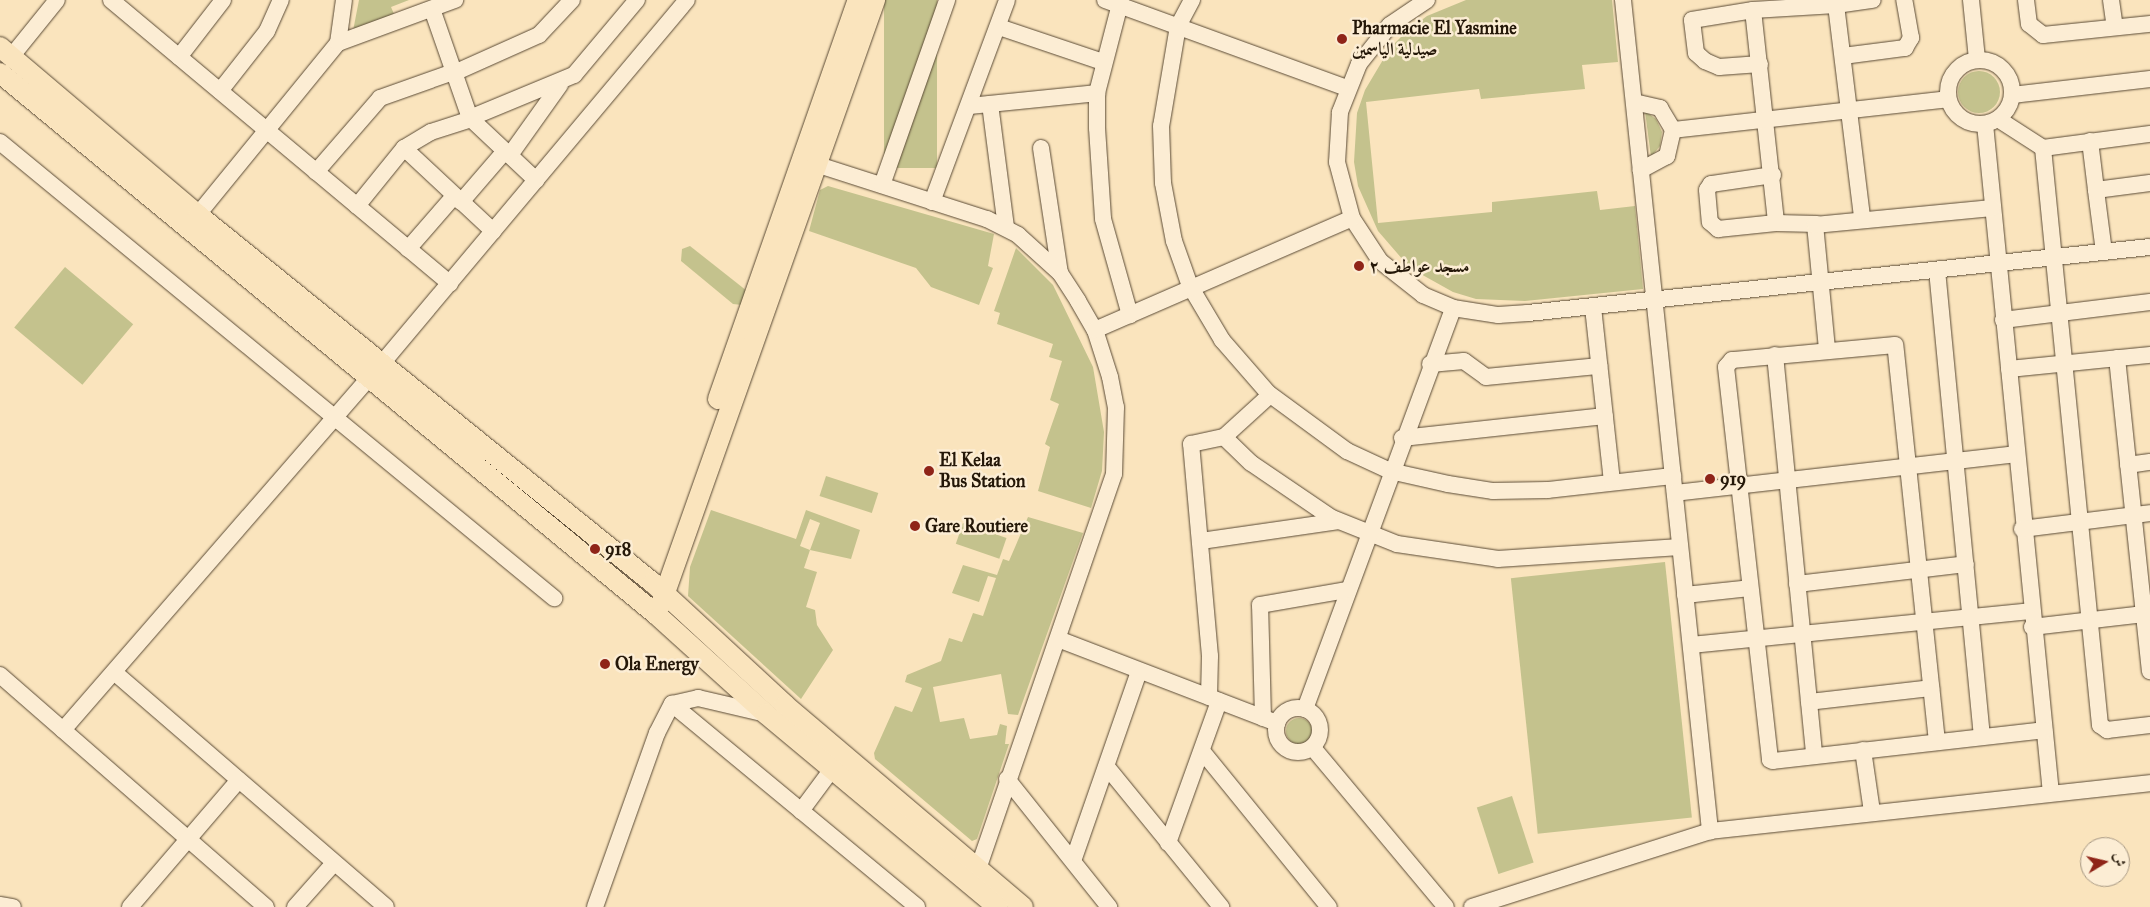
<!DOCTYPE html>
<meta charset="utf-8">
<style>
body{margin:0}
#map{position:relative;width:2150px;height:907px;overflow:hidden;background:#fae4bd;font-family:"IM FELL Great Primer",Amiri,serif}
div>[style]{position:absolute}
.green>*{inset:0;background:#c4c28d;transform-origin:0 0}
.round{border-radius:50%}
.roads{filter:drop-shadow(0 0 1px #5a4a35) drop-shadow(0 0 1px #5a4a35)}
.minor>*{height:16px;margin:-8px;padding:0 8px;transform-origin:8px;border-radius:8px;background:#fcedd4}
.minor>.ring{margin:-8px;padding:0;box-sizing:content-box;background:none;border:16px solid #fcedd4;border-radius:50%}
.major>*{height:20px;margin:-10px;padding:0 10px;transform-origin:10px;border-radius:10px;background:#fae4bd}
.dots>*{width:14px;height:14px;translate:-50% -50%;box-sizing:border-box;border:2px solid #fcedd4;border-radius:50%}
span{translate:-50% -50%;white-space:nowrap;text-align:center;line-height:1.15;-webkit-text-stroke:5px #fcedd4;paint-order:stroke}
.poi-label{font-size:18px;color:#241708;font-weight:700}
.left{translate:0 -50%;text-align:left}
.north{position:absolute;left:2080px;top:837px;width:50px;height:50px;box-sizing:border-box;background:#fcedd4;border:1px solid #a69782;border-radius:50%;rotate:81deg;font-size:14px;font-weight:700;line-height:20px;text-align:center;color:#241708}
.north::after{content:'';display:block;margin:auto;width:18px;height:22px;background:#8f2418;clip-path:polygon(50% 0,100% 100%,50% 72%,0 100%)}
</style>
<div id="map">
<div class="green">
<i style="clip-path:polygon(359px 0,409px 0,391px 7px,394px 14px,353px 31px)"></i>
<i style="left:884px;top:0;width:53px;height:168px"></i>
<i style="clip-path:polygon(1466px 0,1612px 0,1618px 62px,1582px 65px,1585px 89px,1481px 99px,1479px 89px,1366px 102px,1378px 223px,1492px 212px,1492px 202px,1597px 191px,1600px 210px,1635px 206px,1643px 289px,1525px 301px,1476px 299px,1453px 292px,1410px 268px,1378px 231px,1358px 186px,1354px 162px,1357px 113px,1365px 90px,1390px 48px,1407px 31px,1427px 16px)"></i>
<i class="round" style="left:1958px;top:71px;width:42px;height:42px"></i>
<i style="clip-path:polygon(1645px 111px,1656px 119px,1662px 132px,1660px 146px,1651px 157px)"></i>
<i style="clip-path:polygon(828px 186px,994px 234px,988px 266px,993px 268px,979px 305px,931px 287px,916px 268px,809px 231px,820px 190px)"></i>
<i style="clip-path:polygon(690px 246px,747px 291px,742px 305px,733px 304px,681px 261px,682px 249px)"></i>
<i style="clip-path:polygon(1016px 248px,1053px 285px,1093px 367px,1104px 432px,1102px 471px,1091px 508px,1038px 491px,1050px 447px,1045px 444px,1059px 404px,1050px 400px,1062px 361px,1049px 357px,1053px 344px,997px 324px,1000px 313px,994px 311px)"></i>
<i style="left:65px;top:267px;width:89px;height:79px;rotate:40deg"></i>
<i style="left:826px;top:476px;width:55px;height:21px;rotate:18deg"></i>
<i style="clip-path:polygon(evenodd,711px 510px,796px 539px,806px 510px,860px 530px,851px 559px,810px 550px,804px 568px,817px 572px,806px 607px,815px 610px,817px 625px,833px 650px,801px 699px,688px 596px,690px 567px,711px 510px,810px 519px,820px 523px,810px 550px,800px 546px,810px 519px)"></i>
<i style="clip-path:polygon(1028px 517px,1083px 533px,1018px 715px,1008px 714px,1001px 674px,933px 687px,940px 722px,964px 718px,970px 739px,997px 735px,1000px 724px,1007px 726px,1005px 744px,1009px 744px,977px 839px,972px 841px,875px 759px,874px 753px,895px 706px,912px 712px,922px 688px,905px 682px,907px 675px,941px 661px,949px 638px,962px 642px,973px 613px,983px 616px,996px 578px,988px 576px,979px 602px,952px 593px,963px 565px,997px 575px,1003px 559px,1009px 561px)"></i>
<i style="left:963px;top:523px;width:46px;height:22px;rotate:19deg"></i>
<i style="left:1665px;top:562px;width:257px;height:155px;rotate:84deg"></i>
<i class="round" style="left:1286px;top:718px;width:26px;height:26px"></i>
<i style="left:1512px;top:796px;width:70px;height:37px;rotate:72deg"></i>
</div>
<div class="roads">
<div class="minor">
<i style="left:111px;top:0;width:442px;rotate:39.9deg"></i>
<i style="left:1105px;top:0;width:258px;rotate:20deg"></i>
<i style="left:1121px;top:0;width:96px;rotate:104.5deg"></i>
<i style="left:1097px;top:93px;width:35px;rotate:90deg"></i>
<i style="left:1097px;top:128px;width:91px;rotate:86.2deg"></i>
<i style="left:1103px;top:219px;width:100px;rotate:74.3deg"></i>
<i style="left:1192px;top:0;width:30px;rotate:118deg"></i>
<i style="left:1178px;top:26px;width:101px;rotate:99.6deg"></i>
<i style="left:1161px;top:126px;width:57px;rotate:88deg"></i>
<i style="left:1163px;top:183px;width:59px;rotate:79.3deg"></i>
<i style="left:1174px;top:241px;width:48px;rotate:70.4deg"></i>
<i style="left:1190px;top:286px;width:63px;rotate:59.3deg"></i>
<i style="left:1222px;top:340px;width:70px;rotate:49deg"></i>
<i style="left:1268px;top:393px;width:98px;rotate:36.3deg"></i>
<i style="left:1347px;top:451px;width:47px;rotate:24.9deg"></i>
<i style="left:1390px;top:471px;width:59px;rotate:12.6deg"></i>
<i style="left:1448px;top:484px;width:46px;rotate:8.8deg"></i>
<i style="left:1493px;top:491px;width:55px;rotate:-1deg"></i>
<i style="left:1548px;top:490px;width:126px;rotate:-6.4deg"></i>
<i style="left:1427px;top:0;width:45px;rotate:146deg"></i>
<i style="left:1390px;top:25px;width:50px;rotate:128.5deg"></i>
<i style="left:1359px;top:64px;width:52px;rotate:111.6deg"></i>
<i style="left:1340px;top:112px;width:50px;rotate:93.4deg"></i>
<i style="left:1337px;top:162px;width:58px;rotate:75deg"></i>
<i style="left:1352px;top:218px;width:51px;rotate:56.9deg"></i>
<i style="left:1380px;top:261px;width:55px;rotate:38.3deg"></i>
<i style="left:1423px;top:295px;width:33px;rotate:23deg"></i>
<i style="left:1453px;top:308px;width:46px;rotate:8.8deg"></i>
<i style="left:1498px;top:315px;width:30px;rotate:-4deg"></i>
<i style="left:1528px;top:313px;width:625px;rotate:-6.06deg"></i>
<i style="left:1623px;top:0;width:836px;rotate:84.02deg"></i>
<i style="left:1971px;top:0;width:59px;rotate:84.2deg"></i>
<i style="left:2026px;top:0;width:24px;rotate:83deg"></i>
<i style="left:2029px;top:24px;width:18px;rotate:38deg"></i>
<i style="left:2043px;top:35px;width:108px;rotate:-5.9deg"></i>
<i style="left:2111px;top:0;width:27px;rotate:82deg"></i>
<i style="left:1836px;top:5px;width:37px;rotate:-8deg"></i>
<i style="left:432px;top:9px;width:115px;rotate:70.8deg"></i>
<i style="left:470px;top:118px;width:91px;rotate:43.2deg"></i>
<i style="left:1753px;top:10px;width:214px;rotate:83.8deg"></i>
<i style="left:1776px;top:223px;width:41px;rotate:1.4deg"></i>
<i style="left:999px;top:27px;width:110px;rotate:18.6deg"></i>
<i style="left:338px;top:43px;width:125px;rotate:-20.2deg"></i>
<i style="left:1843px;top:56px;width:63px;rotate:-7.4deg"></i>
<i style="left:1905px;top:48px;width:12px;rotate:-59deg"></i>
<i style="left:1911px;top:38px;width:39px;rotate:-100deg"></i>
<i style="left:11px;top:57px;width:73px;rotate:-51.1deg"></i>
<i style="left:179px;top:57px;width:72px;rotate:-52.3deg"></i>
<i class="ring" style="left:1948px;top:60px;width:48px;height:48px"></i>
<i style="left:1760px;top:64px;width:41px;rotate:175.8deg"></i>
<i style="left:1719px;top:67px;width:15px;rotate:-157deg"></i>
<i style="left:1705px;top:61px;width:12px;rotate:-138deg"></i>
<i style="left:1696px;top:53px;width:33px;rotate:-97deg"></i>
<i style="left:1692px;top:20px;width:62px;rotate:-9.3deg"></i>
<i style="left:1753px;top:10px;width:83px;rotate:-3.4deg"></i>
<i style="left:1836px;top:5px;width:215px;rotate:83deg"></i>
<i style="left:454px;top:73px;width:93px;rotate:-24.1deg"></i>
<i style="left:539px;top:35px;width:48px;rotate:-46.7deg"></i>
<i style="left:220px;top:91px;width:76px;rotate:-51.9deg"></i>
<i style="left:267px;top:31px;width:34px;rotate:-66deg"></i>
<i style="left:2012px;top:95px;width:139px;rotate:-6.6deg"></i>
<i style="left:1634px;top:102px;width:27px;rotate:13deg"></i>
<i style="left:1660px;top:108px;width:26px;rotate:59deg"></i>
<i style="left:1673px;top:130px;width:27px;rotate:103deg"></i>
<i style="left:1667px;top:156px;width:30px;rotate:152deg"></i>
<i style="left:990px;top:104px;width:125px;rotate:82.6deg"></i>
<i style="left:970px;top:106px;width:128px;rotate:-5.8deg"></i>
<i style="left:470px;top:118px;width:113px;rotate:-22.5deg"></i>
<i style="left:574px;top:75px;width:98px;rotate:-50deg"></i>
<i style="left:1998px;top:119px;width:54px;rotate:32.8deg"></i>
<i style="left:2043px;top:148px;width:580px;rotate:84.36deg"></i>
<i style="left:2100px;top:725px;width:9px;rotate:36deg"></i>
<i style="left:2107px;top:730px;width:43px;rotate:-6.6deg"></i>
<i style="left:1985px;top:124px;width:672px;rotate:84.37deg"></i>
<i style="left:1673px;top:130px;width:277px;rotate:-6.4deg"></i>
<i style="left:2090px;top:141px;width:49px;rotate:83deg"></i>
<i style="left:0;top:142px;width:718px;rotate:39.46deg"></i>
<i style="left:404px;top:148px;width:122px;rotate:43deg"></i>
<i style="left:1041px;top:148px;width:126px;rotate:81.4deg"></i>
<i style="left:2043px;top:148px;width:108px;rotate:-7.5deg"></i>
<i style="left:510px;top:155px;width:86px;rotate:-54.5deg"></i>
<i style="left:806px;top:161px;width:190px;rotate:17.8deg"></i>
<i style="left:987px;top:219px;width:35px;rotate:27deg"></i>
<i style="left:1018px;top:235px;width:57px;rotate:42.1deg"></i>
<i style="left:1060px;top:273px;width:33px;rotate:57deg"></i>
<i style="left:1078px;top:301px;width:34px;rotate:60deg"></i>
<i style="left:1095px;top:330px;width:49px;rotate:72.3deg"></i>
<i style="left:1110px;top:377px;width:31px;rotate:79deg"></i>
<i style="left:1116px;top:407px;width:67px;rotate:91.7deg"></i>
<i style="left:1114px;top:474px;width:417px;rotate:109deg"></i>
<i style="left:316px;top:172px;width:98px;rotate:-49.1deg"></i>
<i style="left:380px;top:98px;width:77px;rotate:-19.6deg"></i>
<i style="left:1773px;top:175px;width:63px;rotate:171.7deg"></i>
<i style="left:1711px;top:184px;width:7px;rotate:124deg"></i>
<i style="left:1707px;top:190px;width:32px;rotate:85deg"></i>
<i style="left:1710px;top:222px;width:11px;rotate:41deg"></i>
<i style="left:1718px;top:229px;width:58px;rotate:-5.9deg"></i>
<i style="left:882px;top:185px;width:196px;rotate:-70.6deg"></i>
<i style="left:461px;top:202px;width:67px;rotate:-49.2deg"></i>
<i style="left:932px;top:202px;width:215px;rotate:-69.6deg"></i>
<i style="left:357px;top:206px;width:75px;rotate:-51deg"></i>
<i style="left:404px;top:148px;width:31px;rotate:-31deg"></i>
<i style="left:431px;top:132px;width:42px;rotate:-18deg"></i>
<i style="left:191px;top:223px;width:232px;rotate:-50.8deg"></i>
<i style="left:338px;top:43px;width:43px;rotate:-82.1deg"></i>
<i style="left:408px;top:249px;width:70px;rotate:-49deg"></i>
<i style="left:2104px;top:252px;width:63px;rotate:-97.4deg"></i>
<i style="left:2096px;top:190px;width:54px;rotate:-7.4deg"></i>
<i style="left:1937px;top:270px;width:469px;rotate:84.5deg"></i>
<i style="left:1593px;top:307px;width:176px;rotate:83.8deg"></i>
<i style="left:2003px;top:320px;width:148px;rotate:-7deg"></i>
<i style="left:1095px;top:330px;width:280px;rotate:-23.5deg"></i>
<i style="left:1827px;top:349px;width:125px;rotate:-95.5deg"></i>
<i style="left:1815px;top:225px;width:178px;rotate:-5.5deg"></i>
<i style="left:1775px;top:355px;width:402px;rotate:84.4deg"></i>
<i style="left:2117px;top:358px;width:315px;rotate:84deg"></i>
<i style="left:384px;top:361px;width:471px;rotate:-50deg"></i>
<i style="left:1430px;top:364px;width:34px;rotate:-5deg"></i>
<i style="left:1464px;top:361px;width:27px;rotate:36deg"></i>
<i style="left:1486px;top:377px;width:114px;rotate:-5.6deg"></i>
<i style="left:2009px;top:369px;width:142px;rotate:-5.7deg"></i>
<i style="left:1224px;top:437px;width:37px;rotate:44deg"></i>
<i style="left:1251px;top:463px;width:98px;rotate:34.2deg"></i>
<i style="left:1332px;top:518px;width:70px;rotate:21.8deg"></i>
<i style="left:1397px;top:544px;width:102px;rotate:8.4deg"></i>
<i style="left:1498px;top:559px;width:182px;rotate:-3.8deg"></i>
<i style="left:1402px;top:438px;width:204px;rotate:-6.2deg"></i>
<i style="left:2128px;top:465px;width:22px;rotate:-8deg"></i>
<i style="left:1675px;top:493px;width:343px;rotate:-6.5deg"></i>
<i style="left:2022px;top:529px;width:129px;rotate:-7.1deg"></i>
<i style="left:1201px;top:541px;width:139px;rotate:-8.2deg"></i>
<i style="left:1797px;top:584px;width:170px;rotate:-6.7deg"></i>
<i style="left:1685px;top:595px;width:65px;rotate:-6.1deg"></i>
<i style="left:2032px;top:627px;width:113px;rotate:-6.6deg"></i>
<i style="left:1058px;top:639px;width:235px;rotate:21deg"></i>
<i style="left:1691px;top:645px;width:341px;rotate:-5.7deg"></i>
<i style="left:114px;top:672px;width:359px;rotate:40.8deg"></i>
<i style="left:0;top:675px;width:353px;rotate:41.1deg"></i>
<i style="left:1209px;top:697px;width:41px;rotate:-88.6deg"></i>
<i style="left:1210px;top:656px;width:213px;rotate:-95.1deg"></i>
<i style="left:1191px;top:444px;width:34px;rotate:-12deg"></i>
<i style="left:1224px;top:437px;width:62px;rotate:-42.4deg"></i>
<i style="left:1809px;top:702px;width:123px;rotate:-6.5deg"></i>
<i style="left:672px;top:704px;width:318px;rotate:39.6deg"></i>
<i class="ring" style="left:1276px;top:708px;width:28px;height:28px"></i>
<i style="left:1305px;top:709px;width:427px;rotate:-69.7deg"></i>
<i style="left:1263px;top:718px;width:113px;rotate:-91.5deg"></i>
<i style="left:1260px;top:605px;width:88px;rotate:-9.8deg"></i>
<i style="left:63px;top:730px;width:465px;rotate:-49deg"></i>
<i style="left:1937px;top:742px;width:399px;rotate:-96deg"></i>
<i style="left:1895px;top:345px;width:164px;rotate:174.7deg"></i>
<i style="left:1732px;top:360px;width:9px;rotate:131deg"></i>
<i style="left:1726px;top:367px;width:395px;rotate:83.6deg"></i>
<i style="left:1770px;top:760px;width:3px;rotate:18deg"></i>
<i style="left:1773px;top:761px;width:273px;rotate:-6.5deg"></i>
<i style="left:1313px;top:748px;width:207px;rotate:50.1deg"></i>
<i style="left:1863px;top:750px;width:63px;rotate:81.7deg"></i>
<i style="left:1202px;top:751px;width:201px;rotate:50.9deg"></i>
<i style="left:1107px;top:767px;width:181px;rotate:50.8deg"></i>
<i style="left:1007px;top:779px;width:164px;rotate:51.4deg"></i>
<i style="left:801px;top:811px;width:62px;rotate:-53.5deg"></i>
<i style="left:1168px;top:843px;width:151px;rotate:-70.2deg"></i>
<i style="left:1073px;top:861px;width:201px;rotate:-70.8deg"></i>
<i style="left:0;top:905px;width:13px;rotate:9deg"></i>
<i style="left:130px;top:907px;width:167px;rotate:-49.4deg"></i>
<i style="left:295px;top:907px;width:59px;rotate:-48.4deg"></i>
<i style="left:595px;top:907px;width:185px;rotate:-70.4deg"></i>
<i style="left:657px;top:733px;width:33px;rotate:-63deg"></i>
<i style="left:672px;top:704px;width:27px;rotate:-13deg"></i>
<i style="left:698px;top:698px;width:71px;rotate:13.1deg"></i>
<i style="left:1472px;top:907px;width:250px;rotate:-17.7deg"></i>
<i style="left:1710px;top:831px;width:443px;rotate:-6.2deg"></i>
</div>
<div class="major">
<i style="left:0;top:47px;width:260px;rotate:40.3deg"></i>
<i style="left:198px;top:215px;width:585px;rotate:38.97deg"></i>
<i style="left:653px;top:583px;width:180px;rotate:42.7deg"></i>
<i style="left:785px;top:705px;width:312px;rotate:40.3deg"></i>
<i style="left:0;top:73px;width:852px;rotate:39.52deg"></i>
<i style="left:657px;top:615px;width:147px;rotate:42.2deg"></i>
<i style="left:766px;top:714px;width:302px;rotate:39.8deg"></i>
<i style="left:718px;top:399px;width:423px;rotate:-70.7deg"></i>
<i style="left:661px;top:604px;width:641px;rotate:-70.49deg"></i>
</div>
</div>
<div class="dots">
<i style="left:1342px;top:39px;background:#8f2418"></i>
<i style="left:1359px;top:266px;background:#8f2418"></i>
<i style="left:929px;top:471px;background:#8f2418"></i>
<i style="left:1710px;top:479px;background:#8f2418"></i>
<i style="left:915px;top:526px;background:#8f2418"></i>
<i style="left:595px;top:549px;background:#8f2418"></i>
<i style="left:605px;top:664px;background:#8f2418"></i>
</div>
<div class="poi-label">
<span class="left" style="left:1352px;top:39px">Pharmacie El Yasmine<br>صيدلية الياسمين</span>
<span class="left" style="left:1369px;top:266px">مسجد عواطف ٢</span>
<span class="left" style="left:939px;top:471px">El Kelaa<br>Bus Station</span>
<span class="left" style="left:1720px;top:479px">919</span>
<span class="left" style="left:925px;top:526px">Gare Routiere</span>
<span class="left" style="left:605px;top:549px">918</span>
<span class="left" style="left:615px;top:664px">Ola Energy</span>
</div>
<div class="north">ش</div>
</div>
